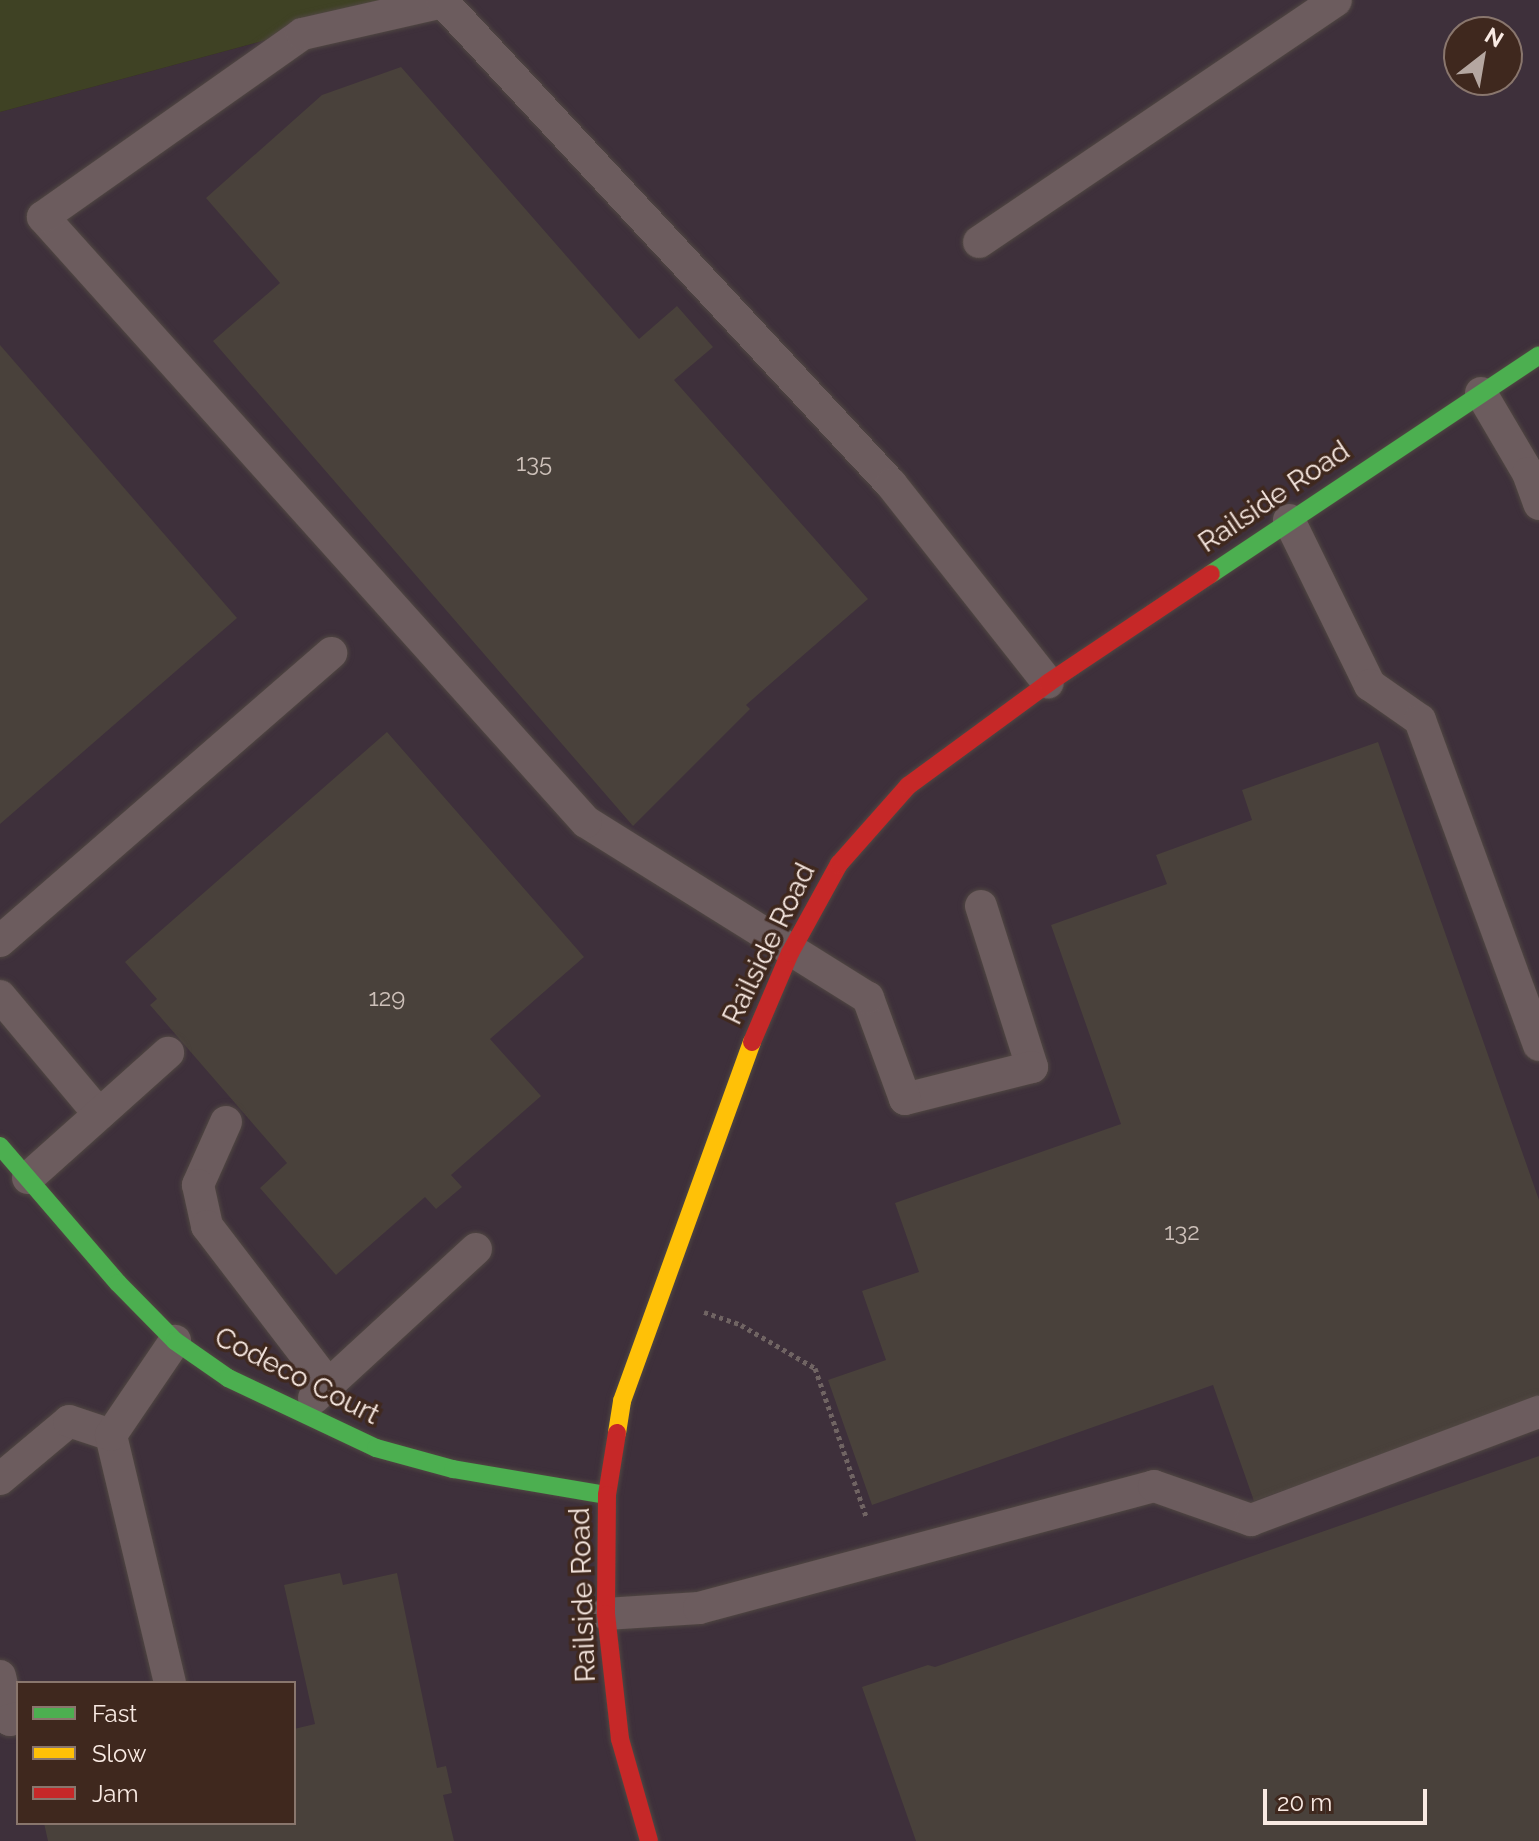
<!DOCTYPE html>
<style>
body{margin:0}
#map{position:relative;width:1539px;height:1841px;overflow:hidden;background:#372b26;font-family:Raleway,sans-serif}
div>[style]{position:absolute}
.industrial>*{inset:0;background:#3e303b}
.green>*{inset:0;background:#3f4224}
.building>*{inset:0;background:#49413b}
.path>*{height:5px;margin-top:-2.5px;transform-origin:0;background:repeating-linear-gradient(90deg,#706463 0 4px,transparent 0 8px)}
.roads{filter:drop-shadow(0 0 2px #504742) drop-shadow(0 0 2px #504742)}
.lane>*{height:32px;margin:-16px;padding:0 16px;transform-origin:16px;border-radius:16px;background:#6c5c5e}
.fast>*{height:18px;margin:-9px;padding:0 9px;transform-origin:9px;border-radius:9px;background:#4caf50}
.slow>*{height:18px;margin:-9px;padding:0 9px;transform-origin:9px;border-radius:9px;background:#ffc107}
.jam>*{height:18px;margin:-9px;padding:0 9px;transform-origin:9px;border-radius:9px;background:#c62828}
span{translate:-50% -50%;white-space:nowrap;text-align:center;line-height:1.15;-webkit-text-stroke:7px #3f281e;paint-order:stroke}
.number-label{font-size:24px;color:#cdc0b9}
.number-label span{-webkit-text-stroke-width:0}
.street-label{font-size:28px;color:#f9eae3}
.legend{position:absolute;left:16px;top:1681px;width:280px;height:144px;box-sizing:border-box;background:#3f281e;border:2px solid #89766d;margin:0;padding:10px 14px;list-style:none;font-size:24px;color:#f9eae3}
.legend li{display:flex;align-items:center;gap:16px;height:40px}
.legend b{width:40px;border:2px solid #89766d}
.north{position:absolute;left:1443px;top:16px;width:80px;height:80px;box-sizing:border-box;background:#3f281e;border:2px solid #89766d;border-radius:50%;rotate:31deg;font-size:22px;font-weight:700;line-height:32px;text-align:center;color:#f9eae3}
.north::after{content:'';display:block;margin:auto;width:28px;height:36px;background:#b5a7a1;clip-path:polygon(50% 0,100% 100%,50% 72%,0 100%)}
.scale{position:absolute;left:1263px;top:1789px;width:164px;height:36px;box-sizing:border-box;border:4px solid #f9eae3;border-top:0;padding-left:10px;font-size:24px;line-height:28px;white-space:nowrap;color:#f9eae3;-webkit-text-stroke:6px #3f281e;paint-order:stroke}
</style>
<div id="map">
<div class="industrial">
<i style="clip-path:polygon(evenodd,414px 0,1539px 0,1539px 1841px,0 1841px,0 112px,414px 0,1459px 32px,1507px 32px,1507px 80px,1459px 80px,1459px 32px,414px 0,18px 1683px,294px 1683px,294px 1823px,18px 1823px,18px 1683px)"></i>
</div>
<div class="green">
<i style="clip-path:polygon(0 0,414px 0,0 112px)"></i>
</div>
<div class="building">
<i style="clip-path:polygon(401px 67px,639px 339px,677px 306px,713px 347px,674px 380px,868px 599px,746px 705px,750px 709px,633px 826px,213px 341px,280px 283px,206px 198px,322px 95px)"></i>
<i style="clip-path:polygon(0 345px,237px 618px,0 824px)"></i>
<i style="clip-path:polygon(387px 732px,584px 957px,490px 1039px,541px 1096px,451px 1175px,462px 1187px,436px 1209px,425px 1197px,336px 1275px,260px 1188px,287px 1163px,150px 1005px,157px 999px,125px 962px)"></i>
<i style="clip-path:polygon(1378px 742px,1539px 1200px,1539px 1400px,1254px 1501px,1213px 1385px,872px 1505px,828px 1380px,886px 1360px,862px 1291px,919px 1272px,895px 1203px,1121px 1124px,1051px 925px,1167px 884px,1156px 855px,1252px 820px,1242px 790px)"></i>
<i style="clip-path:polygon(1539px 1456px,1539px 1841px,916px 1841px,862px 1687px,928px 1665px,935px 1667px)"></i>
<i style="clip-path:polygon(340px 1573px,343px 1585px,397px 1573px,437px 1768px,446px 1766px,452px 1793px,443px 1795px,454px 1841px,48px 1841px,44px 1823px,294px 1823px,294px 1729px,315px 1724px,284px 1585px)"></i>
</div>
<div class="path">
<i style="left:704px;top:1312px;width:39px;rotate:19deg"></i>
<i style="left:741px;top:1325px;width:86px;rotate:30.2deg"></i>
<i style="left:815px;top:1368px;width:157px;rotate:71deg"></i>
</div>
<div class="roads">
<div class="lane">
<i style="left:979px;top:242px;width:431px;rotate:-34.1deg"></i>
<i style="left:1481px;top:393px;width:93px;rotate:59.6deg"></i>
<i style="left:1528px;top:473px;width:33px;rotate:70deg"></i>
<i style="left:1289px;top:520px;width:184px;rotate:63.9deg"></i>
<i style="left:1370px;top:685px;width:61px;rotate:35deg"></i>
<i style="left:1420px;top:720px;width:346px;rotate:69.9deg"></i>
<i style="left:981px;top:906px;width:169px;rotate:72.4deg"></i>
<i style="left:1032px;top:1067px;width:131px;rotate:165.9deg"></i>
<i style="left:905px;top:1099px;width:108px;rotate:-110.1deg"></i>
<i style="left:868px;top:998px;width:332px;rotate:-148deg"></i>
<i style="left:586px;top:822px;width:813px;rotate:-131.91deg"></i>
<i style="left:43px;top:217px;width:317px;rotate:-35.2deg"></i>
<i style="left:302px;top:34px;width:145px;rotate:-12.8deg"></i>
<i style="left:443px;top:2px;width:658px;rotate:47.09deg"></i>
<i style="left:891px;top:484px;width:253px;rotate:51.7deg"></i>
<i style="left:0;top:941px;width:439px;rotate:-41deg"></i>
<i style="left:0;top:996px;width:154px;rotate:50deg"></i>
<i style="left:226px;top:1122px;width:69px;rotate:114deg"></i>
<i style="left:198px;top:1185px;width:42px;rotate:77.6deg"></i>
<i style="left:207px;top:1226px;width:199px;rotate:52.6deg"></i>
<i style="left:28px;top:1178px;width:188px;rotate:-41.8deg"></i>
<i style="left:314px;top:1398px;width:220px;rotate:-42.6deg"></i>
<i style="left:0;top:1479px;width:90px;rotate:-40deg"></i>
<i style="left:69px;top:1421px;width:44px;rotate:18.4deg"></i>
<i style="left:606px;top:1614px;width:93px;rotate:-3.7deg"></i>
<i style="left:699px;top:1608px;width:471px;rotate:-15deg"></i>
<i style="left:1154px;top:1486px;width:103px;rotate:19.3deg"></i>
<i style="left:1251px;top:1520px;width:308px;rotate:-20.6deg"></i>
<i style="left:0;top:1676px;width:45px;rotate:77.2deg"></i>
<i style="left:10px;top:1720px;width:8px;rotate:-14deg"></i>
<i style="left:170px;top:1683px;width:255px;rotate:-103.4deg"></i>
<i style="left:111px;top:1435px;width:114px;rotate:-55.8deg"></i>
</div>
<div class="fast">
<i style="left:1211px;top:574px;width:394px;rotate:-33.7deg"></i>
<i style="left:0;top:1146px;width:181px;rotate:49.3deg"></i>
<i style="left:118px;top:1283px;width:81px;rotate:45.5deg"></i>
<i style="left:175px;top:1341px;width:65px;rotate:34.9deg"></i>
<i style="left:228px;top:1378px;width:164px;rotate:25.3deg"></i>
<i style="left:376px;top:1448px;width:80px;rotate:15.3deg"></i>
<i style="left:453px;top:1469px;width:156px;rotate:9.6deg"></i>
</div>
<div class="slow">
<i style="left:617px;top:1433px;width:32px;rotate:-81deg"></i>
<i style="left:622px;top:1401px;width:382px;rotate:-70.1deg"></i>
</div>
<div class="jam">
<i style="left:752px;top:1042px;width:97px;rotate:-66.9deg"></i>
<i style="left:790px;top:953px;width:102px;rotate:-61.2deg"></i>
<i style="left:839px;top:864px;width:104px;rotate:-48.5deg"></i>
<i style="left:908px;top:786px;width:174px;rotate:-36.3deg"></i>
<i style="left:1048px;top:683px;width:196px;rotate:-33.8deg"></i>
<i style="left:617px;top:1433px;width:63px;rotate:99.2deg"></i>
<i style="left:607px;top:1495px;width:119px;rotate:90.5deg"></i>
<i style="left:606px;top:1614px;width:126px;rotate:83.6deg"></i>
<i style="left:620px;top:1739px;width:106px;rotate:74.1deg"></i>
</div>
</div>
<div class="number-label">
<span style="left:534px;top:463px">135</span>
<span style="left:387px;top:998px">129</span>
<span style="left:1182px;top:1232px">132</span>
</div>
<div class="street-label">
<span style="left:1274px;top:497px;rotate:-34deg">Railside Road</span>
<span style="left:769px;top:944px;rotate:-64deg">Railside Road</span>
<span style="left:297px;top:1376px;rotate:27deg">Codeco Court</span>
<span style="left:583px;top:1595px;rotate:-92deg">Railside Road</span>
</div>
<ul class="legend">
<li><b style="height:10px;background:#4caf50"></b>Fast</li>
<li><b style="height:10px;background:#ffc107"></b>Slow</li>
<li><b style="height:10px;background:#c62828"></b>Jam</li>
</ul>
<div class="north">N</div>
<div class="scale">20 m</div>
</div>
